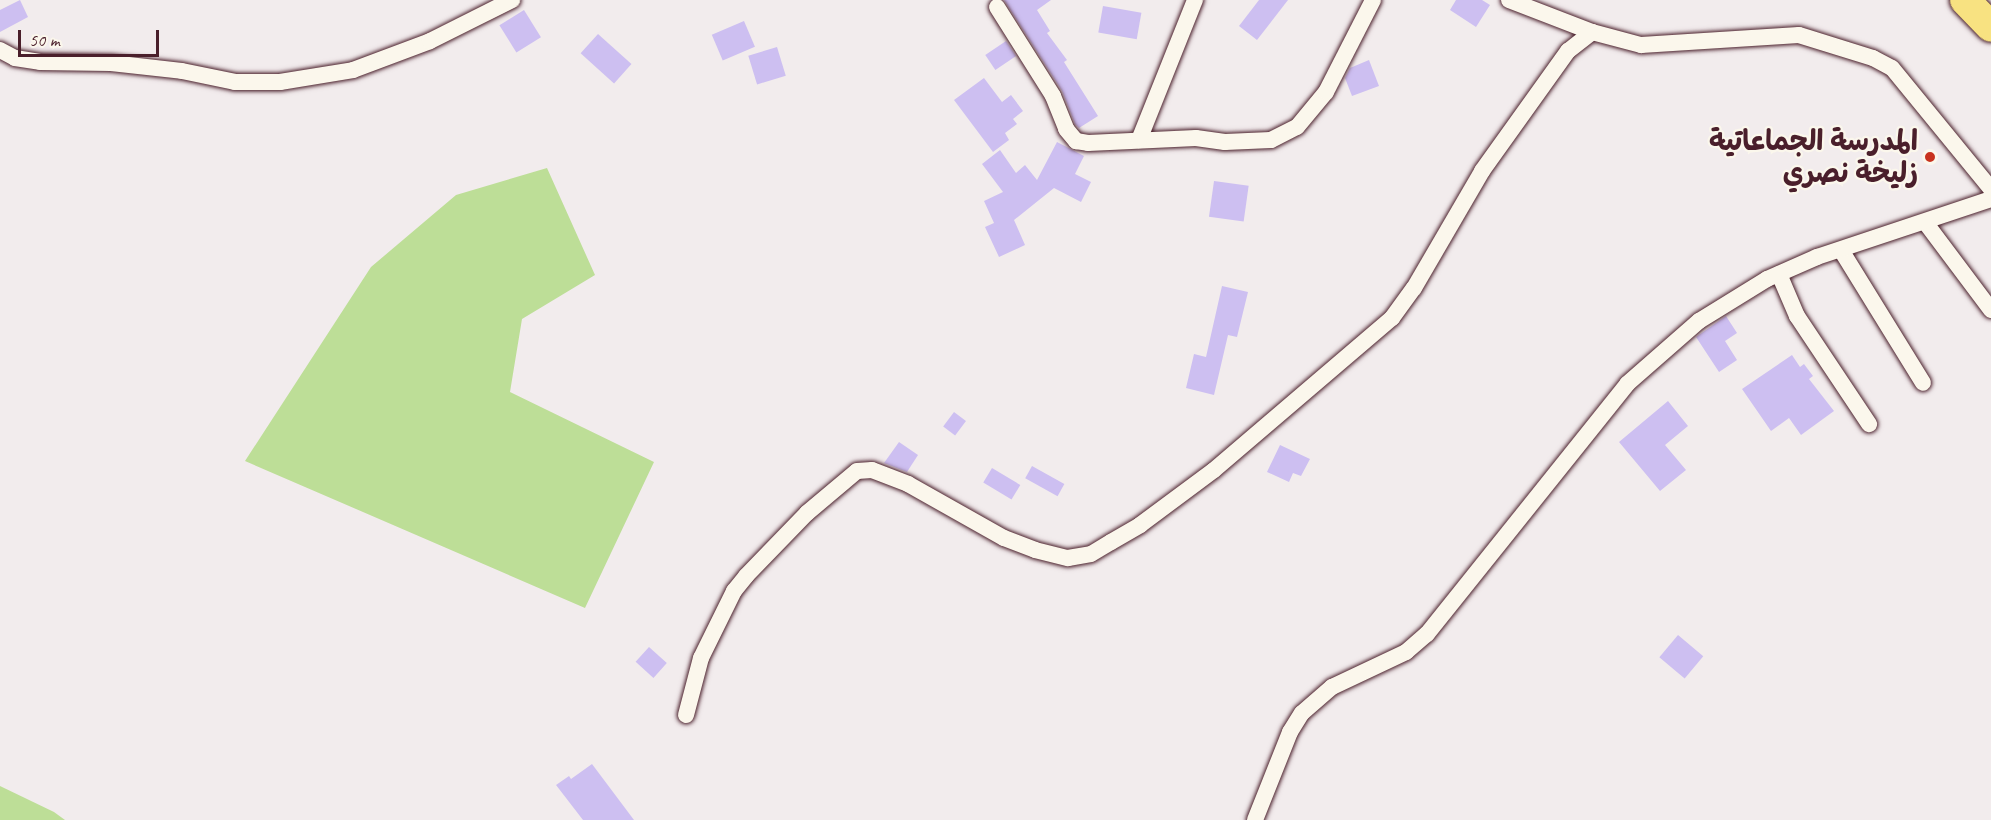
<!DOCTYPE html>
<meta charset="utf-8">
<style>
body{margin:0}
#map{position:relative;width:1991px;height:820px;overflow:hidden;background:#f2eced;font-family:Caveat,"Playpen Sans Arabic",sans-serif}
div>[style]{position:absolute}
.green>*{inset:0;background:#bdde97}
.building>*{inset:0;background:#cdbff1;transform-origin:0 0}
.roads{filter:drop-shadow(0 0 2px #4a1f2b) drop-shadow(0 0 2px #4a1f2b)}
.minor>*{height:16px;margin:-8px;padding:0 8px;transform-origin:8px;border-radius:8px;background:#fbf7ec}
.motorway>*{height:30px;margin:-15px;padding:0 15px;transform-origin:15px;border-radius:15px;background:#f8e281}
.dots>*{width:16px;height:16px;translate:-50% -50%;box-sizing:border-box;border:3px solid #fbf7ec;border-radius:50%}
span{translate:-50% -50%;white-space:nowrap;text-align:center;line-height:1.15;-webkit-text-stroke:4.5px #fbf7ec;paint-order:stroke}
.poi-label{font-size:28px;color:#4a1f2b;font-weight:700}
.right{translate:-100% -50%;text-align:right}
.scale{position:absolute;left:18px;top:30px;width:141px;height:27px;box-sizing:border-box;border:3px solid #4a1f2b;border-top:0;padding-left:8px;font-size:18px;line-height:21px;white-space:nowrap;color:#4a1f2b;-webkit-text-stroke:4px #fbf7ec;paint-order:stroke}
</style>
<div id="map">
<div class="green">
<i style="clip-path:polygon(547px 168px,595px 275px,522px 319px,510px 392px,654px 462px,585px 608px,245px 461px,371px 267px,456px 195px)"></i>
<i style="clip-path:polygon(0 786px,54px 812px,65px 820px,0 820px)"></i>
</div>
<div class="building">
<i style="clip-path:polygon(20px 0,28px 17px,0 32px,0 10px)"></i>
<i style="clip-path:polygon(1004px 0,1051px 0,1037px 10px,1050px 31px,1047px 33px,1067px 60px,1064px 62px,1098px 116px,1079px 128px,1075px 124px,1062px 91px)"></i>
<i style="clip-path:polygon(1259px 0,1288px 0,1257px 40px,1239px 26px)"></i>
<i style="clip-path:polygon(1456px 0,1482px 0,1490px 5px,1476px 27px,1450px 10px)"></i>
<i style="left:1103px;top:6px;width:39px;height:27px;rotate:10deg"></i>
<i style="left:524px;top:10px;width:32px;height:29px;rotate:58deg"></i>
<i style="left:744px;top:21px;width:28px;height:35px;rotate:67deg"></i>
<i style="left:598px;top:34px;width:45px;height:26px;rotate:42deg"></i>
<i style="left:1006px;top:41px;width:18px;height:25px;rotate:56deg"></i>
<i style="left:777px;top:47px;width:30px;height:30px;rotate:73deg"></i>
<i style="clip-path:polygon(1369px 60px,1379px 86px,1352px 96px,1345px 78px,1350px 68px)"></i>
<i style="clip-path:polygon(984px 78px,1002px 102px,1011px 95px,1023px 111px,1013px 119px,1017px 124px,1005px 133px,1009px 140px,993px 152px,954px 100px)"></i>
<i style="clip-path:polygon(1057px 142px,1084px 156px,1075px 174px,1091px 182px,1081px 202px,1054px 188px,1014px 220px,1025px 245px,999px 257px,985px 227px,994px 223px,984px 201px,1003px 192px,982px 164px,1000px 150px,1016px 173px,1025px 165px,1037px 180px)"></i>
<i style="left:1214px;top:181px;width:35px;height:36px;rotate:8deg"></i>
<i style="clip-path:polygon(1222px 286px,1248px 292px,1237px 337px,1228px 335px,1214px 395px,1186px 388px,1194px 354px,1206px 357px)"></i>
<i style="clip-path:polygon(1726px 316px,1737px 333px,1725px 341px,1737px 360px,1719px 372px,1696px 337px)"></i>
<i style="clip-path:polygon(1792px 355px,1800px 367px,1804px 364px,1813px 376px,1809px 379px,1834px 411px,1801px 435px,1789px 418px,1771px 431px,1742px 389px)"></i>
<i style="clip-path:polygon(1668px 401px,1688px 426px,1665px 445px,1686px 470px,1660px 491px,1619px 442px)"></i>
<i style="left:954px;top:412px;width:15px;height:18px;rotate:37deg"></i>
<i style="clip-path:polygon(899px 442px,918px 455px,907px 472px,884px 463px)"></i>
<i style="clip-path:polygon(1280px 445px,1310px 459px,1301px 476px,1293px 473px,1289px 482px,1267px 472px)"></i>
<i style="left:1032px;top:466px;width:37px;height:14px;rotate:29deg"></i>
<i style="left:992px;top:468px;width:33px;height:17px;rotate:31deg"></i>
<i style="left:1678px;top:635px;width:33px;height:29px;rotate:40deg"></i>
<i style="left:649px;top:647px;width:24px;height:20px;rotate:42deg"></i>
<i style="clip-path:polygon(592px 764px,634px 820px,583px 820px,556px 785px,569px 776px,571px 779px)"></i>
</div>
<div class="roads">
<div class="minor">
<i style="left:1509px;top:0;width:89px;rotate:21.1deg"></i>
<i style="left:1592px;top:32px;width:51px;rotate:14.9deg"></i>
<i style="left:1641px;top:45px;width:158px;rotate:-3.6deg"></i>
<i style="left:1799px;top:35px;width:77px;rotate:17.3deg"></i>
<i style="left:1873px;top:58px;width:21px;rotate:28deg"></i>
<i style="left:1892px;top:68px;width:156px;rotate:50.7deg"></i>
<i style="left:997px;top:7px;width:105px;rotate:57.8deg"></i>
<i style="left:1053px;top:96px;width:35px;rotate:68deg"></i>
<i style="left:1066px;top:129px;width:16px;rotate:50deg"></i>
<i style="left:1076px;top:141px;width:12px;rotate:9deg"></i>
<i style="left:1088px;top:143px;width:108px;rotate:-2.7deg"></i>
<i style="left:1196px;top:138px;width:29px;rotate:8deg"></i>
<i style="left:1225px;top:142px;width:46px;rotate:-2.5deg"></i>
<i style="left:1271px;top:140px;width:29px;rotate:-27deg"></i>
<i style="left:1297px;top:127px;width:45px;rotate:-50.4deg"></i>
<i style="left:1326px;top:92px;width:103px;rotate:-62.9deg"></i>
<i style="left:0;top:50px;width:17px;rotate:28deg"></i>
<i style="left:15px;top:58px;width:25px;rotate:9deg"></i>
<i style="left:40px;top:62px;width:71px;rotate:0.8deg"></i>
<i style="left:111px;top:63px;width:71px;rotate:6.4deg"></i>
<i style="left:182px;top:71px;width:54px;rotate:11.7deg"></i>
<i style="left:235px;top:82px;width:45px"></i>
<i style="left:280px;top:82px;width:74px;rotate:-9.3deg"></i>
<i style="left:353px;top:70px;width:82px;rotate:-20.6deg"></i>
<i style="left:430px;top:41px;width:92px;rotate:-26.6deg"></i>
<i style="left:1139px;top:140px;width:151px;rotate:-68.2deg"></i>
<i style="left:1925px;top:222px;width:110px;rotate:53.1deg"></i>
<i style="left:1841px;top:250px;width:156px;rotate:58.3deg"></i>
<i style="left:1779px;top:274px;width:46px;rotate:66.8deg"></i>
<i style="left:1797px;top:316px;width:130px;rotate:56.3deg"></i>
<i style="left:686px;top:715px;width:59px;rotate:-75.3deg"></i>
<i style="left:701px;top:658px;width:75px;rotate:-63.8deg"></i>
<i style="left:734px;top:591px;width:19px;rotate:-51deg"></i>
<i style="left:746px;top:576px;width:88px;rotate:-45.9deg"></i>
<i style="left:807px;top:513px;width:65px;rotate:-40deg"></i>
<i style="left:857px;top:471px;width:15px;rotate:-4deg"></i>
<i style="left:872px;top:470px;width:39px;rotate:21deg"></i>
<i style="left:908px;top:484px;width:110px;rotate:29.4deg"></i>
<i style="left:1004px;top:538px;width:33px;rotate:21deg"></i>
<i style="left:1035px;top:550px;width:34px;rotate:14deg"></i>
<i style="left:1068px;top:558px;width:23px;rotate:-10deg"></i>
<i style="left:1091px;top:554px;width:23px;rotate:-31deg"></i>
<i style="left:1111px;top:542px;width:34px;rotate:-30deg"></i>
<i style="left:1140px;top:525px;width:92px;rotate:-36.6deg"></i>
<i style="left:1214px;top:470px;width:234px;rotate:-40.5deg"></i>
<i style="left:1392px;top:318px;width:37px;rotate:-54deg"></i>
<i style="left:1414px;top:288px;width:135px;rotate:-59.8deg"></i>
<i style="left:1482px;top:171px;width:148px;rotate:-54.4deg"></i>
<i style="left:1568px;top:51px;width:31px;rotate:-38deg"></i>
<i style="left:1255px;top:820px;width:95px;rotate:-68.3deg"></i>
<i style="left:1290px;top:732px;width:22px;rotate:-58deg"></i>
<i style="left:1302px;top:713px;width:40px;rotate:-41deg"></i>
<i style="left:1332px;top:687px;width:82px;rotate:-25.3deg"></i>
<i style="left:1406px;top:652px;width:28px;rotate:-41deg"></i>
<i style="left:1427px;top:634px;width:320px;rotate:-51.3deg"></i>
<i style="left:1627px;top:384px;width:96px;rotate:-41.2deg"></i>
<i style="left:1699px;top:321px;width:80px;rotate:-31.7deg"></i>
<i style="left:1767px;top:279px;width:55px;rotate:-23.7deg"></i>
<i style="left:1817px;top:257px;width:183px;rotate:-18.4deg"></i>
</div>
<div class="motorway">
<i style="left:1965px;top:0;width:37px;rotate:46deg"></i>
</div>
</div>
<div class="dots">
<i style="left:1930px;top:157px;background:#c8321e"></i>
</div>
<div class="poi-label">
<span class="right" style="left:1918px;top:157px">المدرسة الجماعاتية<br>زليخة نصري</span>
</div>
<div class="scale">50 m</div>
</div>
